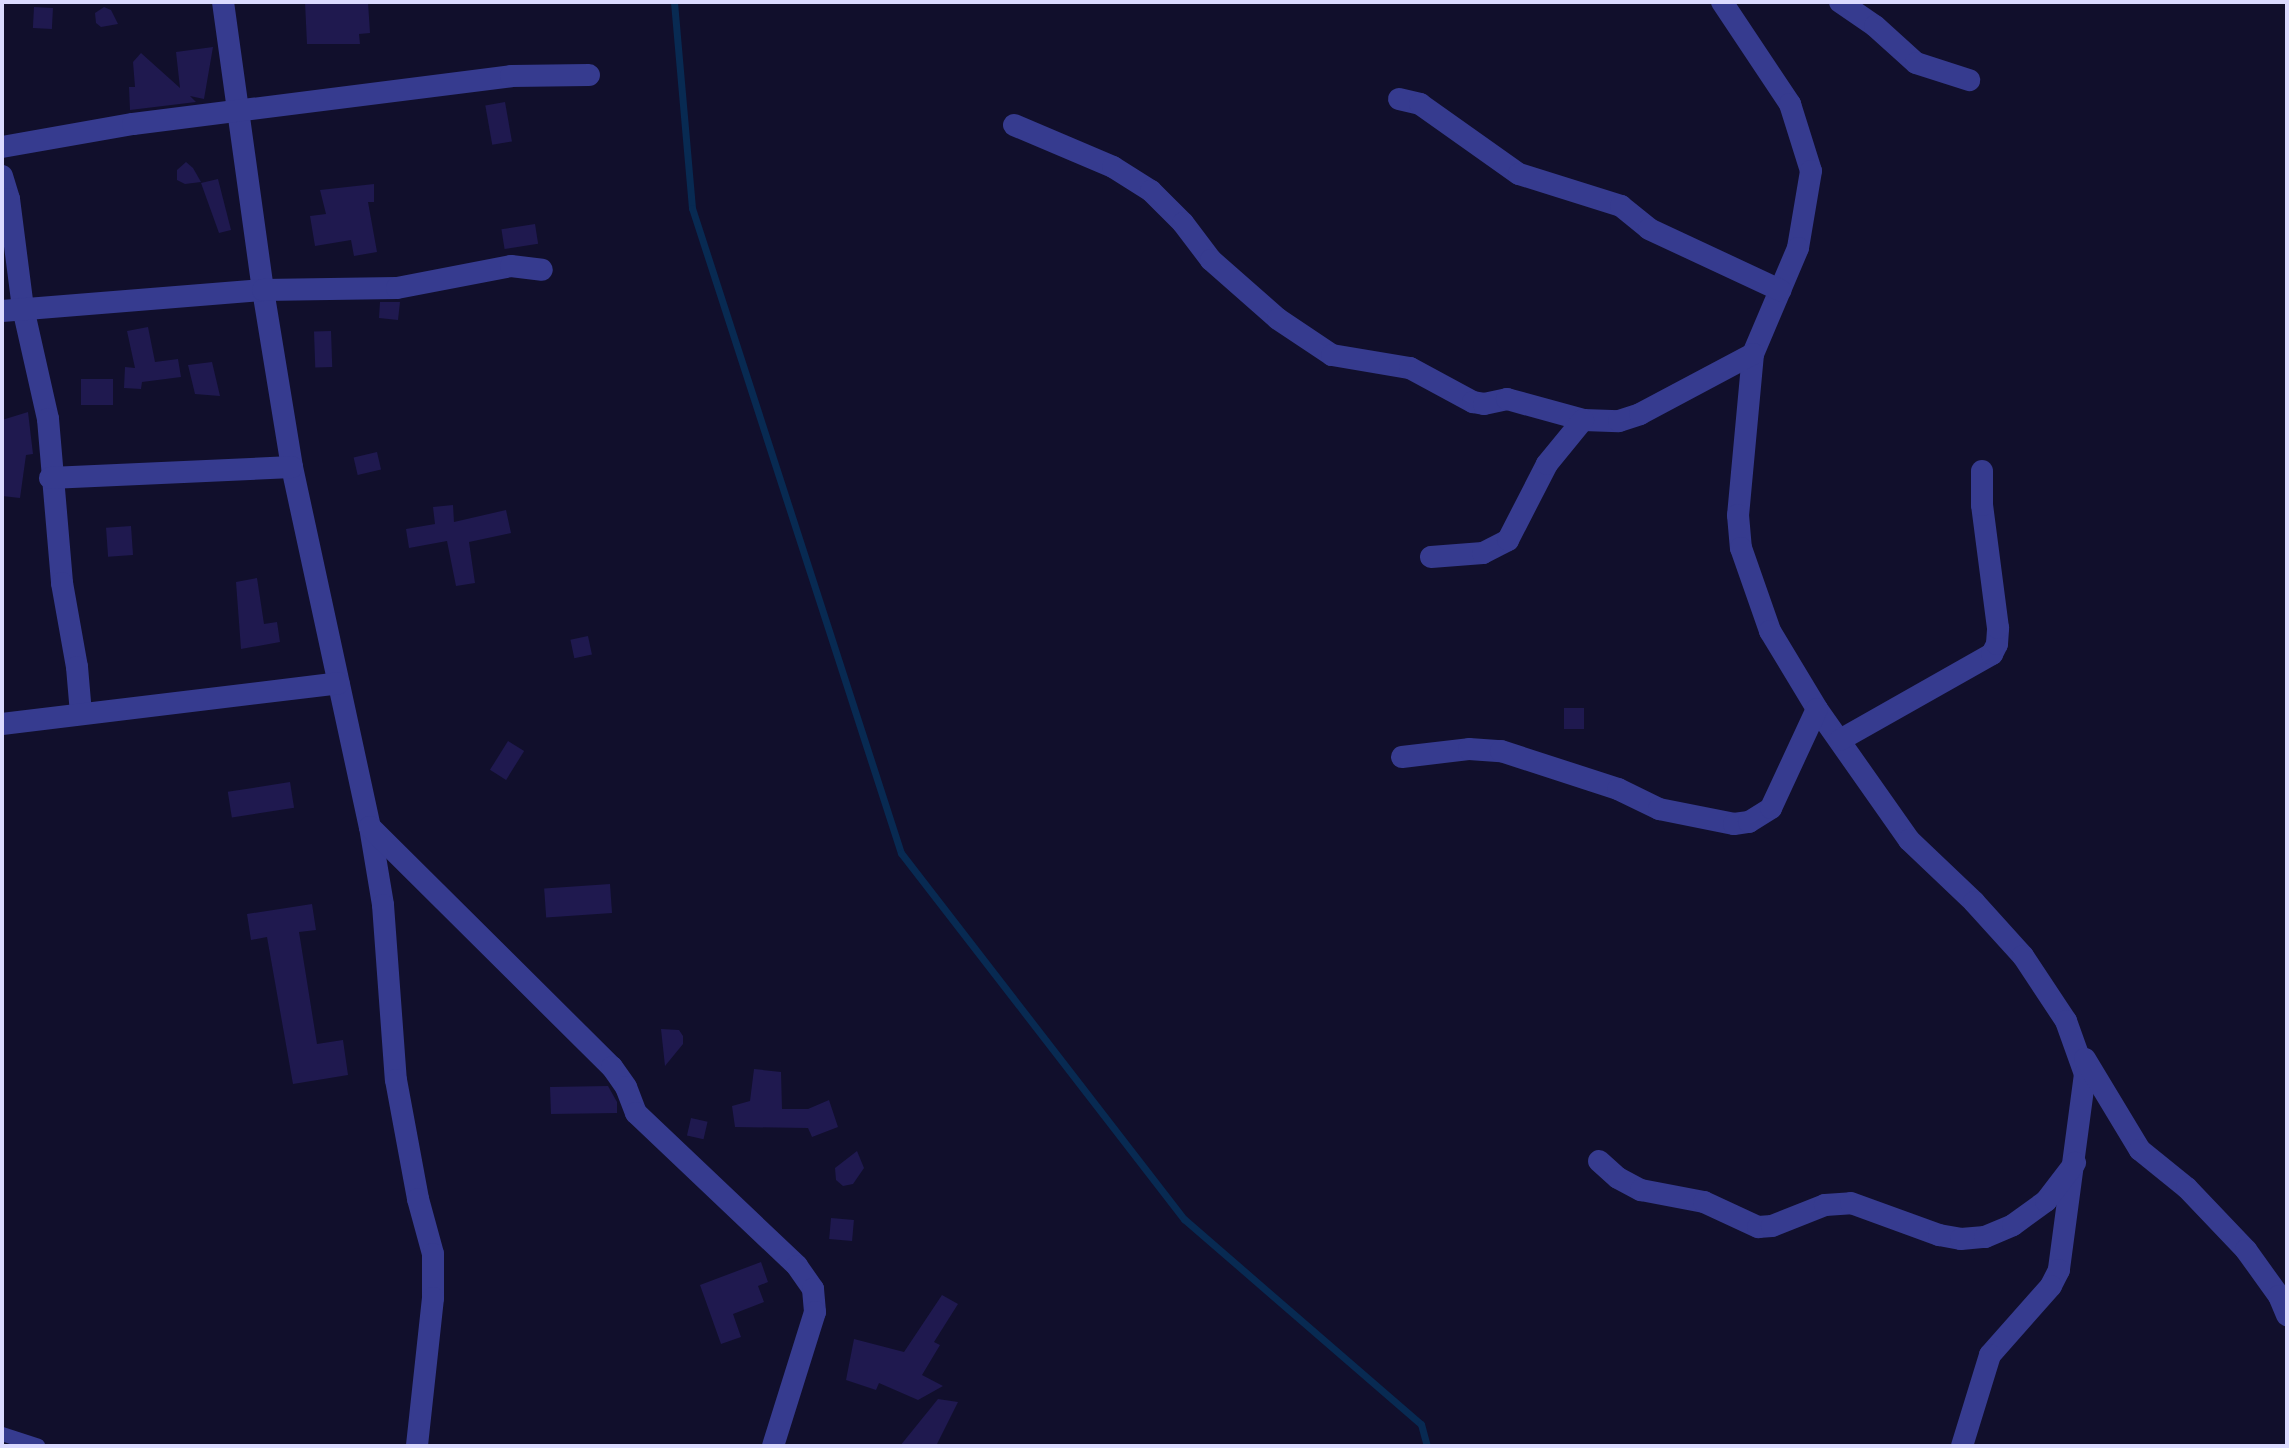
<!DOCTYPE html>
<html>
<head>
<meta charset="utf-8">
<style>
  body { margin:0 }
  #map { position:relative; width:2289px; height:1448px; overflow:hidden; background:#110f2c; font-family:"IBM Plex Sans",sans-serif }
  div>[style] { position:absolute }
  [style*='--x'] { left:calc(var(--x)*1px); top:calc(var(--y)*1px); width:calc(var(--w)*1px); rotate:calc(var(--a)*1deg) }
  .stream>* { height:7px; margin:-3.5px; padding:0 3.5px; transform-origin:3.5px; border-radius:3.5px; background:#082a52 }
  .building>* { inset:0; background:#1f194f; transform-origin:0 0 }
  .service>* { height:14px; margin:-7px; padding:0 7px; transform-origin:7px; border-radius:7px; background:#363b8f }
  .minor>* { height:22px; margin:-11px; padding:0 11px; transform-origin:11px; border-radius:11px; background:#363b8f }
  span { translate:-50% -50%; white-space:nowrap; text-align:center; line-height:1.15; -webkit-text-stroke:8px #110f2c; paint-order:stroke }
  .frame { position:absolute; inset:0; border:4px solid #dbdaff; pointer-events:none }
</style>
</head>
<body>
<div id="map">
  <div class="stream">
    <i style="--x:674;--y:2;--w:207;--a:85"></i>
    <i style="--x:692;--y:208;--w:678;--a:72.05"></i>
    <i style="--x:901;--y:853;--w:463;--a:52.3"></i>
    <i style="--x:1184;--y:1219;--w:313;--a:40.9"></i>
    <i style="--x:1421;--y:1424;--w:23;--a:75"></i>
  </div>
  <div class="building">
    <i style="clip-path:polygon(305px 2px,368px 2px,370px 33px,359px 34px,360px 44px,307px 44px)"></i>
    <i style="left:34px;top:7px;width:19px;height:21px;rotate:3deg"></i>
    <i style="clip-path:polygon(104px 7px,111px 10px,118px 24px,101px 27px,96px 23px,95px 13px)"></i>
    <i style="clip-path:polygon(213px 47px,204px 99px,190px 96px,196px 102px,130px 110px,129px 87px,135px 87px,133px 62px,141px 53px,180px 88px,176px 52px)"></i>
    <i style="left:505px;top:102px;width:40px;height:20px;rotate:80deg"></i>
    <i style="clip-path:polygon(186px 162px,193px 168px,201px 182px,185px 184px,177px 180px,177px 170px)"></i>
    <i style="clip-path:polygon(218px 179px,231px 230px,219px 233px,201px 183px)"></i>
    <i style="clip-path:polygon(374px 184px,374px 202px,368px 202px,377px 252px,354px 256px,351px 240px,315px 246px,310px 216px,326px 214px,320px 190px)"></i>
    <i style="left:535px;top:224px;width:20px;height:34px;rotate:81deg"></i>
    <i style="clip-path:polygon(380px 302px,400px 302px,398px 320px,379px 318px)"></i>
    <i style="clip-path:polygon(148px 327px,155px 362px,178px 359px,181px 377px,142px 382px,141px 389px,124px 388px,125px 367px,135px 368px,127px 331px)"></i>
    <i style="left:331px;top:331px;width:36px;height:17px;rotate:88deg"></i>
    <i style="clip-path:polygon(212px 362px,220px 396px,195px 394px,188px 365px)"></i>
    <i style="left:81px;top:379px;width:32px;height:26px"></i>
    <i style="clip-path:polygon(28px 412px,33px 454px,26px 455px,20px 498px,2px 496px,2px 420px)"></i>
    <i style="left:377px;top:452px;width:18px;height:24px;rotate:77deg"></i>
    <i style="clip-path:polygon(453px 505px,454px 522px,506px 510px,511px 533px,469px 542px,475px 583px,456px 586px,447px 541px,409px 548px,406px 529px,435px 524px,433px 507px)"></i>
    <i style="left:131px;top:526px;width:29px;height:25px;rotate:86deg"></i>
    <i style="clip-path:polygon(257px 578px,264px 624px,277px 622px,280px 642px,241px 649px,236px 582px)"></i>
    <i style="left:588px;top:636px;width:19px;height:18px;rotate:78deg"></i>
    <i style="left:1584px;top:708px;width:21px;height:20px;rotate:90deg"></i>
    <i style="left:508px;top:741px;width:19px;height:34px;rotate:32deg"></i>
    <i style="left:290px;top:782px;width:26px;height:63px;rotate:81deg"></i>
    <i style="left:610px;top:884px;width:29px;height:66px;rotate:86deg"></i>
    <i style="clip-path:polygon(312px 904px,316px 930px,299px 932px,317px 1044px,343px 1040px,348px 1075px,293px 1084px,267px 937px,251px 940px,247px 914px)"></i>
    <i style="clip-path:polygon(661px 1029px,679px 1030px,683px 1036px,683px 1044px,665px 1066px)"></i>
    <i style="clip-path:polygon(754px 1069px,781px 1072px,782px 1109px,808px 1109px,829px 1100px,838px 1127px,812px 1137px,808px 1128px,735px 1127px,732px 1106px,750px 1101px)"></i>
    <i style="clip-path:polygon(608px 1086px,617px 1102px,617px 1113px,551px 1114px,550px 1087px)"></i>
    <i style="left:691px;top:1118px;width:17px;height:18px;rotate:13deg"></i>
    <i style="clip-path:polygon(857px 1151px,864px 1168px,853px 1184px,843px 1186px,836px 1180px,835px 1168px)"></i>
    <i style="left:831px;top:1218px;width:23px;height:21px;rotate:5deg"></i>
    <i style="clip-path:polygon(761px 1262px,768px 1282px,758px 1286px,764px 1302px,733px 1314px,741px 1337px,721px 1344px,700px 1285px)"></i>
    <i style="clip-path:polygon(942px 1295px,958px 1304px,934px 1342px,940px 1345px,922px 1375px,943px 1386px,918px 1400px,879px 1383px,876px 1390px,846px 1380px,854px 1339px,904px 1352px)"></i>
    <i style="clip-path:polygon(938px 1399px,958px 1402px,936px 1446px,900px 1446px)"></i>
  </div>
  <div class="service">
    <i style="--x:2;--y:1434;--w:38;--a:18"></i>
  </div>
  <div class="minor">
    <i style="--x:223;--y:2;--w:291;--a:82.1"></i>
    <i style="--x:263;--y:290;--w:179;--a:80.7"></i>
    <i style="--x:292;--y:467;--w:368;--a:77.8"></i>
    <i style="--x:370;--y:827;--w:79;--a:80.5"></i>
    <i style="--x:383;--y:905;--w:175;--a:85.8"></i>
    <i style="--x:396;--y:1080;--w:121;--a:79.5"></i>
    <i style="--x:418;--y:1199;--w:57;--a:74.7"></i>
    <i style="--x:433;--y:1254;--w:44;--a:90"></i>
    <i style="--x:433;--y:1298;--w:149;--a:96.2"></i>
    <i style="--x:1722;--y:2;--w:123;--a:56.3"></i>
    <i style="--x:1790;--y:104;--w:70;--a:72.6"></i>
    <i style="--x:1811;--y:171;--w:78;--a:99.6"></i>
    <i style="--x:1798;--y:248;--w:115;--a:113"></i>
    <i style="--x:1753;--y:354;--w:162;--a:95.3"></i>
    <i style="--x:1738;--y:515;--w:33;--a:85"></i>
    <i style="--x:1741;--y:548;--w:88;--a:70.7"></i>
    <i style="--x:1770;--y:631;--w:91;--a:58.9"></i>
    <i style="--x:1817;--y:709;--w:160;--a:54.9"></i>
    <i style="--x:1909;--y:840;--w:90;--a:43.6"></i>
    <i style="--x:1974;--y:902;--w:73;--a:47.8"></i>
    <i style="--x:2023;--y:956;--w:78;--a:56.5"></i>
    <i style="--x:2066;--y:1021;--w:56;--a:70.3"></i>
    <i style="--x:2085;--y:1074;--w:198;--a:97.6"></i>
    <i style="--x:2059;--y:1270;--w:18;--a:117"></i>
    <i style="--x:2051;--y:1286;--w:92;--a:131.5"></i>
    <i style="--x:1990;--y:1355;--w:95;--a:107.1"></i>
    <i style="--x:1840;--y:2;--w:42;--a:34.4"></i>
    <i style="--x:1875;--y:26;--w:55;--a:42.1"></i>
    <i style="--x:1916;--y:63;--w:56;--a:17.8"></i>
    <i style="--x:1399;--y:99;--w:22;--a:13"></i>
    <i style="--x:1420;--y:104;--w:121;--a:35.3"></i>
    <i style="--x:1519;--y:174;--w:107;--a:17.4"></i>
    <i style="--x:1621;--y:206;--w:36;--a:39"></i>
    <i style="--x:1649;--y:229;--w:145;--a:25"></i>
    <i style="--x:1014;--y:125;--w:108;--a:23"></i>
    <i style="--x:1113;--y:167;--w:45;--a:32.3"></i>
    <i style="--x:1151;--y:191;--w:45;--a:45"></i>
    <i style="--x:1183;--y:223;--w:46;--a:52.9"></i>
    <i style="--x:1211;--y:260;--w:89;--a:41.4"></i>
    <i style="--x:1278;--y:319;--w:65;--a:33.7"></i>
    <i style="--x:1332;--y:355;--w:79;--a:9.5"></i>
    <i style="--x:1410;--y:368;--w:72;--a:28.4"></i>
    <i style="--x:1473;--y:402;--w:11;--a:10"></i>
    <i style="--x:1484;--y:404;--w:24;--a:-12"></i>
    <i style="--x:1507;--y:399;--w:79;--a:15.4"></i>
    <i style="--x:1583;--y:420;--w:36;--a:2"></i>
    <i style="--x:1619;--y:421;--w:22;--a:-18"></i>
    <i style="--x:1640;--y:414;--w:128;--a:-28"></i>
    <i style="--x:2;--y:147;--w:133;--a:-10"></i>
    <i style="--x:133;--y:124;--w:381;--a:-7.2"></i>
    <i style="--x:511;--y:76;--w:78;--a:-0.7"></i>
    <i style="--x:2;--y:176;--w:24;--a:73"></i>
    <i style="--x:9;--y:199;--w:110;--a:82.7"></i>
    <i style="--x:23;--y:308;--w:114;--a:77.3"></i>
    <i style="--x:48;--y:419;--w:165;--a:85.1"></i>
    <i style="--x:62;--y:583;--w:85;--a:79.9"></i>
    <i style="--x:77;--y:667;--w:47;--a:85.1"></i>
    <i style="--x:2;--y:311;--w:262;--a:-4.6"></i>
    <i style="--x:263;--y:290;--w:134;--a:-0.9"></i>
    <i style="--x:397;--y:288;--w:116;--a:-10.9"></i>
    <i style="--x:511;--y:266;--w:31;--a:7"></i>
    <i style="--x:50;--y:478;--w:242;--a:-2.6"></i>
    <i style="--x:1431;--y:557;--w:52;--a:-4.4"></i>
    <i style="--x:1483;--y:553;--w:28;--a:-27"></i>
    <i style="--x:1508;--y:540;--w:85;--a:-62.8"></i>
    <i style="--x:1547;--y:464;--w:57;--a:-50.7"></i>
    <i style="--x:2;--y:724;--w:339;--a:-6.9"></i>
    <i style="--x:1840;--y:740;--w:175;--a:-29.5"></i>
    <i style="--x:1992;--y:654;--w:11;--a:-63"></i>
    <i style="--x:1997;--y:644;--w:16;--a:-86"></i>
    <i style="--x:1998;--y:628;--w:124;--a:-97.4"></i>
    <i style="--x:1982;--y:505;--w:34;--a:-90"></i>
    <i style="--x:1402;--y:757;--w:67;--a:-6.8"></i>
    <i style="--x:1469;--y:749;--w:32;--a:4"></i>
    <i style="--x:1501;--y:751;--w:123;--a:18"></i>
    <i style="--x:1618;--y:789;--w:46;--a:26"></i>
    <i style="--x:1659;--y:809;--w:76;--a:11.3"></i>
    <i style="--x:1734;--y:824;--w:15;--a:-8"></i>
    <i style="--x:1749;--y:822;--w:26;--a:-32"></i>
    <i style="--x:1771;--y:808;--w:109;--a:-65.1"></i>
    <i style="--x:370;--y:827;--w:341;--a:44.8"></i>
    <i style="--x:612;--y:1067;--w:24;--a:55"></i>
    <i style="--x:626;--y:1087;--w:28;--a:69"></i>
    <i style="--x:636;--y:1113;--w:222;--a:43.5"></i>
    <i style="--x:797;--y:1266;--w:28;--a:55"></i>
    <i style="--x:813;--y:1289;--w:23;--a:85"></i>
    <i style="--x:815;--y:1312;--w:140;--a:107.4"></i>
    <i style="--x:2085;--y:1059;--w:106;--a:58.9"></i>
    <i style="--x:2140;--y:1150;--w:60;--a:39"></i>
    <i style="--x:2187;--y:1188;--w:86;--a:46.4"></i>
    <i style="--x:2246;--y:1250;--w:57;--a:54.3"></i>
    <i style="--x:2279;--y:1296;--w:21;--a:67"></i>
    <i style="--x:1599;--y:1161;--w:25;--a:42"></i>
    <i style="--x:1618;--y:1178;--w:26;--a:28"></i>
    <i style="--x:1641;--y:1190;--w:64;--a:10.8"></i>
    <i style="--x:1704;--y:1202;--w:60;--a:24.8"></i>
    <i style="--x:1758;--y:1227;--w:14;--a:-4"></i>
    <i style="--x:1772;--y:1226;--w:57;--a:-21.6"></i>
    <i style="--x:1825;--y:1205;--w:26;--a:-4"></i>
    <i style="--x:1851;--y:1203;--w:94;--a:20"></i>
    <i style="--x:1939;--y:1235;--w:22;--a:10"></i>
    <i style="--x:1961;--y:1239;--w:24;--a:-5"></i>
    <i style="--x:1985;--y:1237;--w:30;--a:-23"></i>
    <i style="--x:2013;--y:1225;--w:41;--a:-36"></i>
    <i style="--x:2046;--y:1201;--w:48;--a:-52.7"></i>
  </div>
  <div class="frame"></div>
</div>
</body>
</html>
